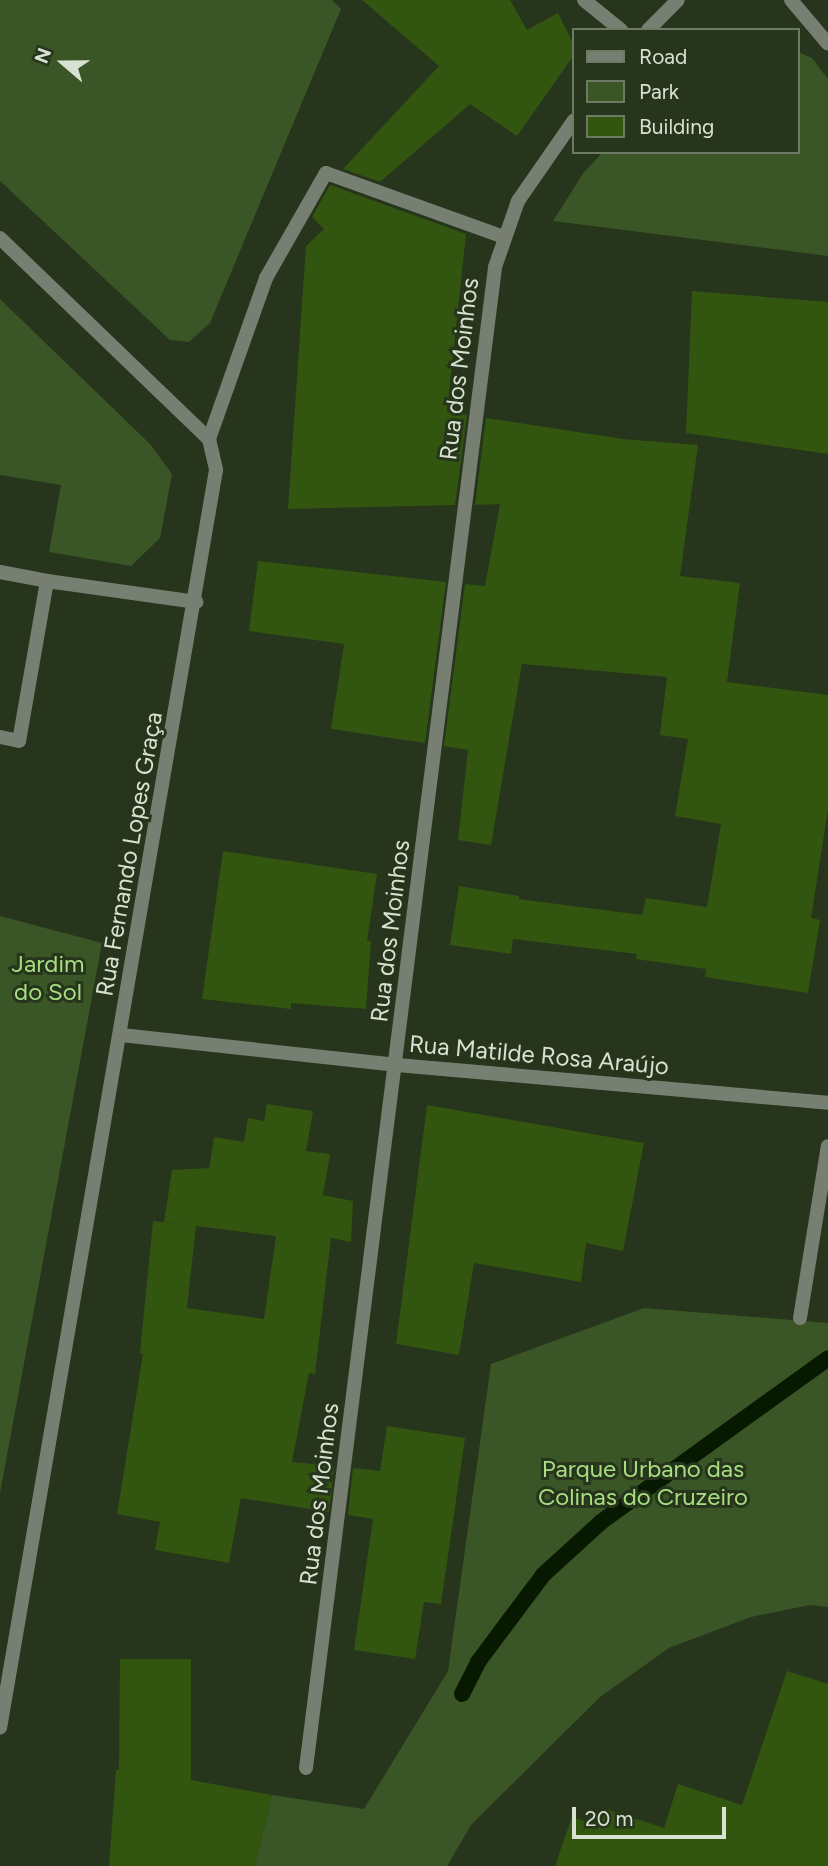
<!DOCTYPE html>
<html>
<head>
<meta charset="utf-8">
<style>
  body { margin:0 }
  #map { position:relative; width:828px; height:1866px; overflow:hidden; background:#26351b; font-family:Figtree,sans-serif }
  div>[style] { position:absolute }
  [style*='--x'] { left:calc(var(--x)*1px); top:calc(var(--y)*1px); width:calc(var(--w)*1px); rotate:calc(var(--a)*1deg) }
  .green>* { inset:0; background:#3a5526 }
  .stream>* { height:16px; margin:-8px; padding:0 8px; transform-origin:8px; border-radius:8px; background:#071900 }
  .building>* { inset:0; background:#325610 }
  .service>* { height:14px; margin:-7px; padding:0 7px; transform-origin:7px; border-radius:7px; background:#777f72 }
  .minor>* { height:14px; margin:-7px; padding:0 7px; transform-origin:7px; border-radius:7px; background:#777f72 }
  span { translate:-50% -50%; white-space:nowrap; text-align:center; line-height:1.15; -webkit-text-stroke:6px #26351b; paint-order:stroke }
  .street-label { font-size:24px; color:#d8e2d2 }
  .park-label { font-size:24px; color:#a8de81 }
  .legend { position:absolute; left:572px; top:28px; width:228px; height:126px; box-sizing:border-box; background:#26351b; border:2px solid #6d7a64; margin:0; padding:9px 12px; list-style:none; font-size:21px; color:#d8e2d2 }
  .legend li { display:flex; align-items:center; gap:14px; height:35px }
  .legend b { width:35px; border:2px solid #6d7a64 }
  .north { position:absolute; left:28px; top:28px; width:70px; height:70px; -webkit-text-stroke:5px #26351b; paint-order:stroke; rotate:290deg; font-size:19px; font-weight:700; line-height:28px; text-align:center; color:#d8e2d2 }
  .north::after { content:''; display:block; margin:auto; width:24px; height:32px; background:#d8e2d2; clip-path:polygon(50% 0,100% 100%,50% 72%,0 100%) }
  .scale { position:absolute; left:572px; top:1807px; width:154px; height:32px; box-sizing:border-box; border:4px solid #d8e2d2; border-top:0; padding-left:9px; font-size:21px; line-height:24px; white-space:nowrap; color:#d8e2d2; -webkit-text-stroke:5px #26351b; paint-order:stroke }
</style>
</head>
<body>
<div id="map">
  <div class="green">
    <i style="clip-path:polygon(0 0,332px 0,341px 9px,210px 323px,189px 342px,170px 340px,0 181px)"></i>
    <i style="clip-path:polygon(798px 52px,812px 58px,828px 79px,828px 256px,553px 221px,584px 172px,603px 152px,798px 152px)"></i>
    <i style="clip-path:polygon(0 299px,150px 444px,172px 474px,160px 538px,131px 566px,49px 552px,61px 485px,0 475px)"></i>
    <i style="clip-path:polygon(0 916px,102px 943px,0 1493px)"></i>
    <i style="clip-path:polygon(644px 1308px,828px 1323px,828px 1607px,810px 1605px,751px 1617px,669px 1648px,600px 1697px,471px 1825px,447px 1866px,255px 1866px,272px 1795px,364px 1809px,448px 1671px,491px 1364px)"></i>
  </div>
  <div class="stream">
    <i style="--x:462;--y:1694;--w:36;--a:-63"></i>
    <i style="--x:478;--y:1662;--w:109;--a:-53.2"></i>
    <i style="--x:543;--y:1575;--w:79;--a:-42.4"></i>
    <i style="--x:601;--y:1522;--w:280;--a:-35.8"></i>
  </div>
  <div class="building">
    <i style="clip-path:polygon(362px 0,510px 0,527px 30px,558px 13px,574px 45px,574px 55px,517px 136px,470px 104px,380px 182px,343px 169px,439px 66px)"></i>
    <i style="clip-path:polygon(330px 185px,466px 234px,447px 412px,467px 415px,455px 505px,288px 509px,306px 246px,324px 229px,312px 217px)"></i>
    <i style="clip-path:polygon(692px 291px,828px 302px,828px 454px,686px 433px)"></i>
    <i style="clip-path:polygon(486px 418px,623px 439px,698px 445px,680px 576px,740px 583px,727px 682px,828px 695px,828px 810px,811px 918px,820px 920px,808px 993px,705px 977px,706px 969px,636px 959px,637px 954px,513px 939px,511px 954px,450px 945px,459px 886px,519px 896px,519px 899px,642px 915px,646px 898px,707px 907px,721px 824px,675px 816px,688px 739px,660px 735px,667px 677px,522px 664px,491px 845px,458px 840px,468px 750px,444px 746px,465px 584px,485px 586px,500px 504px,475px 505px)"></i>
    <i style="clip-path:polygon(258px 561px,446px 582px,425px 743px,331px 729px,344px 644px,249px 631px)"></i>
    <i style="clip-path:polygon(223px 851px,377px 874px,367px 941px,371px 941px,366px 1009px,291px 1003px,291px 1009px,202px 999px)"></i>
    <i style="clip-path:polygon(evenodd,267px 1104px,313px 1111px,306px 1151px,330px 1154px,323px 1195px,353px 1201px,351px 1242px,331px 1238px,315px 1374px,309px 1373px,292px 1462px,334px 1466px,329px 1512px,241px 1498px,229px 1563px,155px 1550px,160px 1522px,117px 1514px,143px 1354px,140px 1353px,153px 1221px,196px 1226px,164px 1222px,172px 1170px,209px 1168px,214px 1137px,244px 1142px,248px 1118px,264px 1121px,267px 1104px,196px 1226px,276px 1236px,264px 1319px,187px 1308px,196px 1226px)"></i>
    <i style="clip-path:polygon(427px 1105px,644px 1143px,623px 1251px,586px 1243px,581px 1282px,474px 1263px,459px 1355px,396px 1344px)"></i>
    <i style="clip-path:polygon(387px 1426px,465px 1438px,441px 1604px,424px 1602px,415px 1659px,354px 1650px,373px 1519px,348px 1515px,353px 1468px,380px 1471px)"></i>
    <i style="clip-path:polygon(120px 1659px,191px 1659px,191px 1780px,272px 1795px,255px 1866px,109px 1866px,116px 1770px,119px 1770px)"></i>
    <i style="clip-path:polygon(787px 1671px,828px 1684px,828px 1866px,555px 1866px,572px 1817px,600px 1826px,606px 1809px,664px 1828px,678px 1784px,742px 1805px)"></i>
  </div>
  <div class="service">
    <i style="--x:326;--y:173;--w:189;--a:19.8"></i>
    <i style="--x:0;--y:572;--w:48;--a:10.8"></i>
    <i style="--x:47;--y:581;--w:162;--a:99.9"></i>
    <i style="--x:19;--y:741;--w:19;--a:-168"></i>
    <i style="--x:47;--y:581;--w:151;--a:8"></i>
  </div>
  <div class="minor">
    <i style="--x:584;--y:0;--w:48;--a:39"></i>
    <i style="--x:791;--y:0;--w:57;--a:49.9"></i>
    <i style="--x:648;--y:30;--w:42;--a:-45"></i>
    <i style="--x:0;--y:238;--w:290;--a:43.9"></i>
    <i style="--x:209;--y:439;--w:32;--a:77"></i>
    <i style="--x:216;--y:470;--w:1276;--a:99.74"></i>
    <i style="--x:209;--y:439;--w:171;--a:-70.5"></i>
    <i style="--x:266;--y:278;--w:121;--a:-60.3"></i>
    <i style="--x:121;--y:1035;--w:278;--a:6.2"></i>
    <i style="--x:397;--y:1065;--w:433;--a:5"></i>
    <i style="--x:800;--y:1318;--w:174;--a:-80.8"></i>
    <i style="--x:306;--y:1768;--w:1513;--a:-82.82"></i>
    <i style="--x:495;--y:267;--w:70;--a:-70.8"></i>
    <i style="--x:518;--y:201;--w:98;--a:-55.3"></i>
  </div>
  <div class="street-label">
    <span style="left:459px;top:369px;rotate:-83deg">Rua dos Moinhos</span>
    <span style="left:129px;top:854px;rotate:-80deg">Rua Fernando Lopes Graça</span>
    <span style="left:390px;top:931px;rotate:-83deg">Rua dos Moinhos</span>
    <span style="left:539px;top:1055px;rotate:5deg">Rua Matilde Rosa Araújo</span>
    <span style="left:319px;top:1494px;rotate:-83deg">Rua dos Moinhos</span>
  </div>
  <div class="park-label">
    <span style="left:48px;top:978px">Jardim<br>do Sol</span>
    <span style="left:643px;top:1483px">Parque Urbano das<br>Colinas do Cruzeiro</span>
  </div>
  <ul class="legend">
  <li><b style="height:9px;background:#777f72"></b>Road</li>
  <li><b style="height:19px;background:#3a5526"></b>Park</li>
  <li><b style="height:19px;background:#325610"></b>Building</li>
  </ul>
  <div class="north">N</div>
  <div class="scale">20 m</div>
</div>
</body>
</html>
